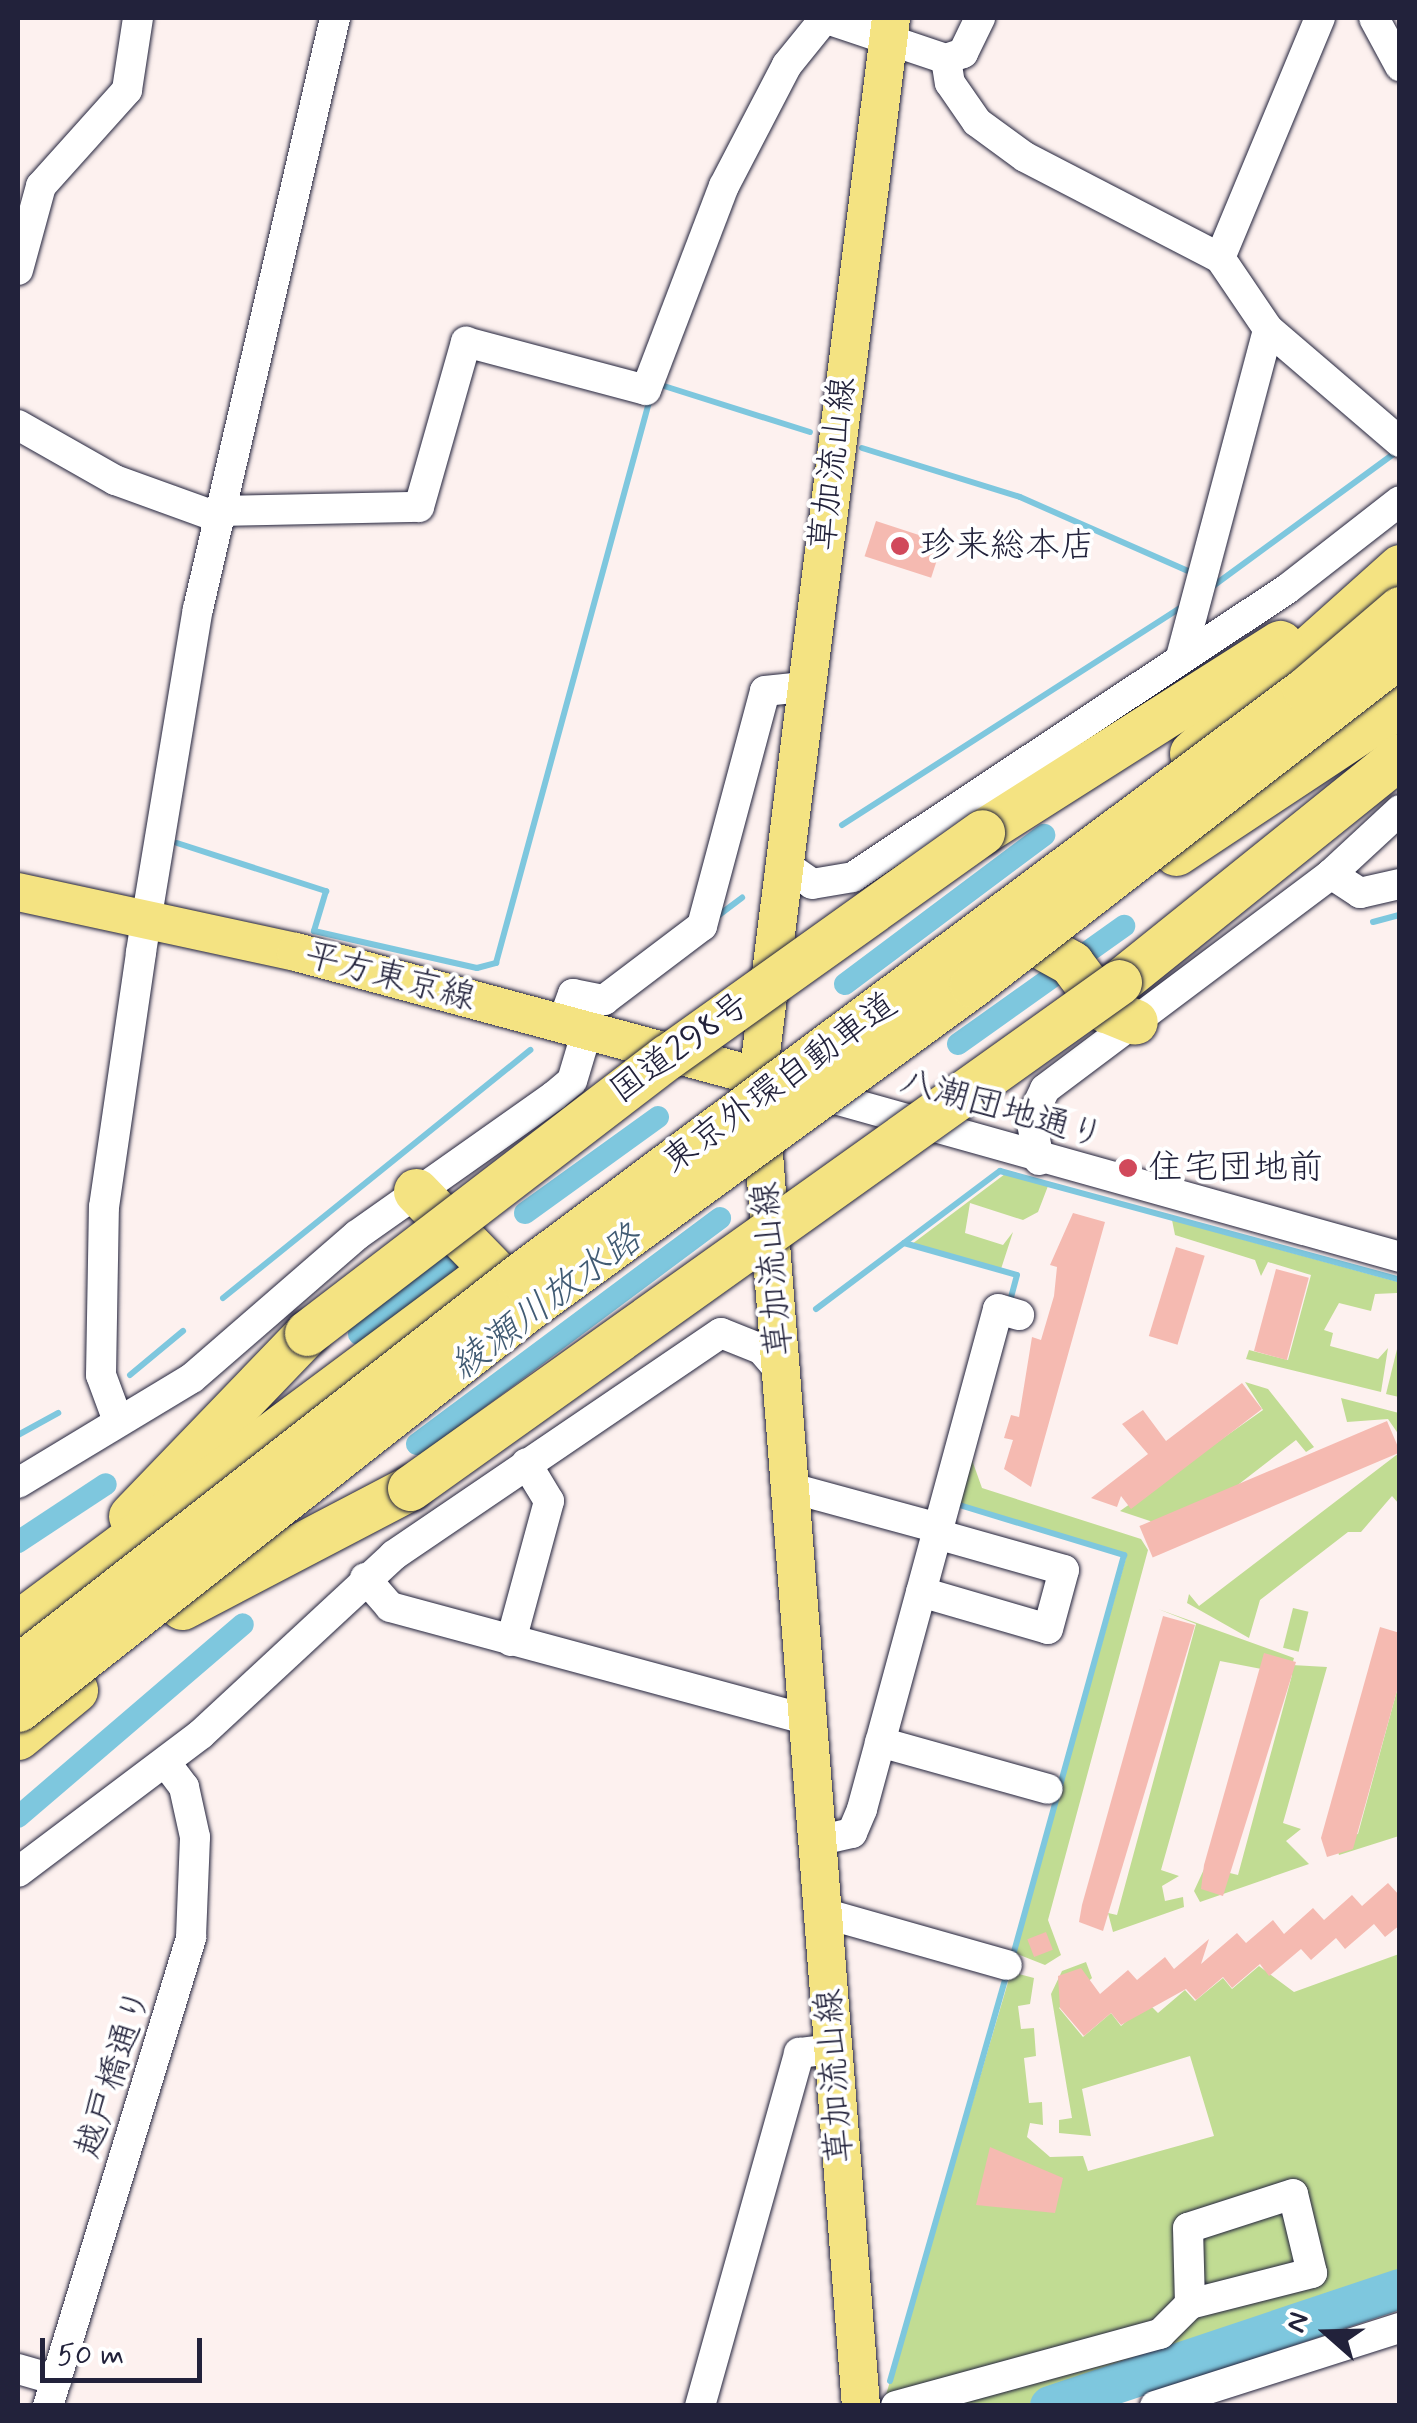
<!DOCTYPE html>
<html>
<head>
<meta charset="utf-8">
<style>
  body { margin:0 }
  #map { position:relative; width:1417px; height:2423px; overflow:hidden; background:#fdf1ef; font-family:Mynerve,"Klee One",sans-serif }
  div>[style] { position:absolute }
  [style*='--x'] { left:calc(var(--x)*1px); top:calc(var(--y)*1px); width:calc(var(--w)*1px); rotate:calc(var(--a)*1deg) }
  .green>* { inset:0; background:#c1dc93; transform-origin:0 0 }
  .stream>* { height:6px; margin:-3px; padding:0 3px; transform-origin:3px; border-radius:3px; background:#7ec7de }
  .canal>* { height:22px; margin:-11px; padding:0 11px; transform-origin:11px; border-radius:11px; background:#7ec7de }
  .river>* { height:40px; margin:-20px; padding:0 20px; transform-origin:20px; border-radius:20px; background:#7ec7de }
  .building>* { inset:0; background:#f5bab1; transform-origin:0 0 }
  .roads { filter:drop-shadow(0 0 2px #22223b) drop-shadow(0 0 2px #22223b) }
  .minor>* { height:30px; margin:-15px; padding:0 15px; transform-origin:15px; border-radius:15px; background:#fff }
  .major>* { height:38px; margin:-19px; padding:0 19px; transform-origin:19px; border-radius:19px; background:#f4e382 }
  .highway>* { height:45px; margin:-22.5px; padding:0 22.5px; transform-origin:22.5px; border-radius:22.5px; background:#f4e382 }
  .bridges { filter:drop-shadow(0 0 2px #22223b) drop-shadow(0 0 2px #22223b) }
  .highway-bridge>* { height:45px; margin:-22.5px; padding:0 22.5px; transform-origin:22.5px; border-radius:22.5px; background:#f4e382 }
  .dots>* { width:28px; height:28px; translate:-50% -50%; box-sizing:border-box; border:5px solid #fff; border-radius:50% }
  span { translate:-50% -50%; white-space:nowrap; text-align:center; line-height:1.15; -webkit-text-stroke:8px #fff; paint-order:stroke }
  .street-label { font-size:35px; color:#22223b }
  .poi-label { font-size:35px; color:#22223b }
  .left { translate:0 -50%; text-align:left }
  .water-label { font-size:38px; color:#425c74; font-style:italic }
  .frame { position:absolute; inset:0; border:20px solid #22223b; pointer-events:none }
  .north { position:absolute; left:1277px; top:2283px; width:100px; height:100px; -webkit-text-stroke:8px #fff; paint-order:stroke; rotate:290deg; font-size:28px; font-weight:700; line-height:40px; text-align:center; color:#22223b }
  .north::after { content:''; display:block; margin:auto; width:35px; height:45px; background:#22223b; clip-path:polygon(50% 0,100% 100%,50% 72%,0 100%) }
  .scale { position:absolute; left:40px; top:2338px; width:162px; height:45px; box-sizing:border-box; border:5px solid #22223b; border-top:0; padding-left:12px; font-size:30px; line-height:35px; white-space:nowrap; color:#22223b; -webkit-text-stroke:8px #fff; paint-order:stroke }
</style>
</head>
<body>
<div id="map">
  <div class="green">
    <i style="clip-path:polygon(1005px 1174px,1048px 1186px,1038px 1212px,1023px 1220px,970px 1203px,965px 1233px,1003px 1245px,1013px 1232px,1001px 1269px,912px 1244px)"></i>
    <i style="clip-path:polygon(1172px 1220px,1398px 1282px,1397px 1293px,1375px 1294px,1371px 1311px,1339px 1303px,1324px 1330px,1333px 1333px,1330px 1346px,1378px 1359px,1388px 1348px,1381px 1392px,1246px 1359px,1249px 1350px,1288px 1360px,1311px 1275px,1268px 1262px,1261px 1276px,1255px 1260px,1175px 1235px)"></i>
    <i style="clip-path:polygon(1399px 1341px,1399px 1397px,1386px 1394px)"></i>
    <i style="clip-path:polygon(1245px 1382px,1268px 1389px,1314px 1447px,1306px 1452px,1296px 1440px,1186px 1525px,1195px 1538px,1171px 1548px,1150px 1521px,1120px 1511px,1263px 1410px)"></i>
    <i style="clip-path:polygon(1341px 1398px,1399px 1413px,1399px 1435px,1388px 1419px,1347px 1422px)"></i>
    <i style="clip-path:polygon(1399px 1453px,1399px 1504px,1392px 1496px,1361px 1532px,1348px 1532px,1260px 1600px,1249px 1638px,1187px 1603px,1189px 1594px,1199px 1606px)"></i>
    <i style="clip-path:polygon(972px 1460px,982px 1488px,1141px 1539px,1148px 1550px,1048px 1920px,1061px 1955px,1045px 1965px,1015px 1953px,1127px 1554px,960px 1505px)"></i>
    <i style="left:1293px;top:1608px;width:16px;height:41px;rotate:14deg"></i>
    <i style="clip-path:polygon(1158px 1609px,1294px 1658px,1292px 1665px,1327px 1667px,1283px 1823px,1301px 1829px,1286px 1841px,1309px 1864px,1200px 1902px,1194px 1891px,1205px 1867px,1238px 1875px,1292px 1675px,1220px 1661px,1161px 1870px,1179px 1876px,1162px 1886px,1165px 1901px,1183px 1897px,1184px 1907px,1113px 1932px,1108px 1913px,1117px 1915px,1196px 1624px)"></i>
    <i style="clip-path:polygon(1399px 1683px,1399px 1836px,1339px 1855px,1334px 1838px,1358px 1834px)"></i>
    <i style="clip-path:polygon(1399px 1954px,1399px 2281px,1024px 2405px,883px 2405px,1011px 1972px,1034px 1978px,1030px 2004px,1018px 2006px,1021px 2029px,1034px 2028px,1036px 2056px,1024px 2058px,1029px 2103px,1042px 2102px,1043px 2125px,1030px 2123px,1027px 2137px,1050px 2157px,1083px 2156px,1088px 2171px,1214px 2136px,1190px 2056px,1082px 2089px,1091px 2136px,1059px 2133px,1059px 2120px,1072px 2118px,1051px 1994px,1062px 1971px,1086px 1962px,1092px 1978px,1059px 2008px,1083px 2037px,1111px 2013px,1121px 2026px,1148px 2003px,1158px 2013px,1185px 1990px,1195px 2001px,1223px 1978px,1232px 1989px,1259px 1966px,1294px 1992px)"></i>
  </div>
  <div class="stream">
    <i style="--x:664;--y:386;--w:153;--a:17.5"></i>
    <i style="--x:862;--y:448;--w:165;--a:17.2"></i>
    <i style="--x:1020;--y:497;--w:188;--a:23.8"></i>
    <i style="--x:1209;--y:589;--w:232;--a:-36.2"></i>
    <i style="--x:842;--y:825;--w:404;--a:-32.7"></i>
    <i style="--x:177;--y:843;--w:157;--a:17.9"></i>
    <i style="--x:326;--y:891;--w:42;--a:106.7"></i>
    <i style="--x:314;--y:931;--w:167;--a:12.8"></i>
    <i style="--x:477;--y:968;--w:20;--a:-15"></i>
    <i style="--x:496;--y:963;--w:581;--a:-74.74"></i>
    <i style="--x:715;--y:918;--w:34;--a:-37"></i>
    <i style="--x:1373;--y:922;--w:28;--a:-15"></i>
    <i style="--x:904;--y:1243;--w:117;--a:15.8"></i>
    <i style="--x:1017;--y:1275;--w:30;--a:105"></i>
    <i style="--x:223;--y:1298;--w:395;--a:-38.9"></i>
    <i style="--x:816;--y:1309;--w:230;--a:-36.9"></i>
    <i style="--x:1000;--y:1171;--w:415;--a:15.2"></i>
    <i style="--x:130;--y:1375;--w:69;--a:-39.7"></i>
    <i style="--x:18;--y:1435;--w:46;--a:-28.8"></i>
    <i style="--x:956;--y:1504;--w:176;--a:16.9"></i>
    <i style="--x:1124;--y:1555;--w:418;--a:105.5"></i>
    <i style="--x:890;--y:2381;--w:423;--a:-74"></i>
  </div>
  <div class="canal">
    <i style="--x:845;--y:984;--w:249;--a:-36.8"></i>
    <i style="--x:958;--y:1044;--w:204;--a:-35.4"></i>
    <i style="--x:525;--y:1213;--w:164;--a:-35.8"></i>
    <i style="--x:359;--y:1334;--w:116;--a:-37"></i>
    <i style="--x:417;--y:1444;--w:378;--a:-36.7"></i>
    <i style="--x:18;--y:1542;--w:105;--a:-33.4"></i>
    <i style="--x:18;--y:1817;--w:296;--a:-40.6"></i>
  </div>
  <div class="river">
    <i style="--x:1050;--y:2406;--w:369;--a:-18.5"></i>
  </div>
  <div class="building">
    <i style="left:876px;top:521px;width:70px;height:37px;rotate:18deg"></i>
    <i style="clip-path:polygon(1073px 1213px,1105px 1222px,1031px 1487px,1004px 1469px,1013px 1440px,1004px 1438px,1011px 1415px,1019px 1417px,1032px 1337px,1041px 1340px,1054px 1296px,1057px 1267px,1050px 1265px)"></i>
    <i style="left:1176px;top:1247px;width:30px;height:93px;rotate:17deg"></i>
    <i style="left:1276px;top:1269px;width:34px;height:85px;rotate:15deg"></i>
    <i style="clip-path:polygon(1242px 1383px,1262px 1409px,1131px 1509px,1121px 1496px,1117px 1507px,1091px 1498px,1148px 1454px,1122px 1424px,1143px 1410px,1166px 1441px)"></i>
    <i style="left:1387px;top:1421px;width:34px;height:269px;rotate:67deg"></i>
    <i style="clip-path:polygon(1163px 1616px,1195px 1625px,1103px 1931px,1079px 1922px,1082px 1905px)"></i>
    <i style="clip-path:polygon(1380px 1627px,1400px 1633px,1400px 1680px,1353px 1849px,1327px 1857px,1321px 1838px)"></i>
    <i style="clip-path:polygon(1264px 1653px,1296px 1662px,1223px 1896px,1201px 1889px,1204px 1865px)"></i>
    <i style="clip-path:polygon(1388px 1883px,1400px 1896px,1400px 1925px,1385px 1937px,1374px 1924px,1345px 1949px,1336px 1938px,1311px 1960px,1301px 1949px,1269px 1976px,1260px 1964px,1232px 1988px,1223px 1977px,1196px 2000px,1186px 1989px,1121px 2025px,1111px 2013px,1084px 2036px,1060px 2008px,1058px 1976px,1081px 1968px,1100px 1994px,1128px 1970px,1137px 1980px,1165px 1957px,1174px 1969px,1209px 1939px,1201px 1964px,1237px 1933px,1246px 1943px,1273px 1920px,1284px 1934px,1313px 1908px,1324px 1920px,1352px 1895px,1362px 1906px)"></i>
    <i style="left:1046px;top:1932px;width:19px;height:20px;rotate:69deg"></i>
    <i style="clip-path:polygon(990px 2147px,1063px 2178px,1055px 2213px,976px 2205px)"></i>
  </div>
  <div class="roads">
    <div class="minor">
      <i style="--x:824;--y:18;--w:129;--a:18.6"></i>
      <i style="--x:946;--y:59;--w:18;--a:-19"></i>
      <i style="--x:963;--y:53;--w:39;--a:-64"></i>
      <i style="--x:1374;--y:18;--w:55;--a:61.6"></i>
      <i style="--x:946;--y:59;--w:24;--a:81"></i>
      <i style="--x:950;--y:83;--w:47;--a:55.3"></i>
      <i style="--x:977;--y:122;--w:59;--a:36.1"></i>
      <i style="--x:1025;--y:157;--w:220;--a:27.4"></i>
      <i style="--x:1220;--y:258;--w:86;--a:55.9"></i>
      <i style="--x:1268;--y:329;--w:174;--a:40.6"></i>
      <i style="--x:1220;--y:258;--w:260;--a:-67.4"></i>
      <i style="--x:18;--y:270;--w:87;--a:-74.7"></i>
      <i style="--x:41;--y:186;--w:129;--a:-48.1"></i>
      <i style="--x:127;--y:90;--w:73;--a:-81.3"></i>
      <i style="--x:18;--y:425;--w:112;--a:29.6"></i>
      <i style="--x:115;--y:480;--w:112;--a:19.9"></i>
      <i style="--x:222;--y:511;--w:197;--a:-1.2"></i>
      <i style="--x:419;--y:507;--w:172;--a:-74.1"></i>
      <i style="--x:466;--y:342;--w:186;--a:14.9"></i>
      <i style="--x:646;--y:390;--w:218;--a:-69.1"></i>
      <i style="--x:724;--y:186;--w:136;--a:-62.5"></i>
      <i style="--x:787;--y:65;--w:60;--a:-51"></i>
      <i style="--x:1181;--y:657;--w:339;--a:-75.1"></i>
      <i style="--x:781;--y:862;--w:38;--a:35"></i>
      <i style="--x:812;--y:884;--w:42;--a:-9.7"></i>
      <i style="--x:853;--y:877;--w:521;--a:-33.57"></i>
      <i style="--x:1287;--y:589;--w:143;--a:-37.9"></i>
      <i style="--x:1331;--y:874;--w:35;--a:33"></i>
      <i style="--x:1360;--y:893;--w:41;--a:-12.7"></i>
      <i style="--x:562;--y:1024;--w:32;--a:-70"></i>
      <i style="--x:573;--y:994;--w:32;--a:11"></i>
      <i style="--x:604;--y:1000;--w:123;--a:-37.1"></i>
      <i style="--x:702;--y:926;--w:243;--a:-75"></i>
      <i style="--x:765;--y:691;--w:39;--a:-6"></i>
      <i style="--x:810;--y:1092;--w:613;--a:15.62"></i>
      <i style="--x:1039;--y:1160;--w:43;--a:-100.8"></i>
      <i style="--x:1031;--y:1118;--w:32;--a:-64"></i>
      <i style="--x:1045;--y:1089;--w:358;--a:-36.9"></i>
      <i style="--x:1331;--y:874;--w:94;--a:-42.8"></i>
      <i style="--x:118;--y:1421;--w:49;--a:-110.3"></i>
      <i style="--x:101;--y:1375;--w:168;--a:-89"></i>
      <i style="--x:104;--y:1207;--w:258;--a:-81.7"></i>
      <i style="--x:141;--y:952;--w:348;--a:-80.6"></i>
      <i style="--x:198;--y:609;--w:607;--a:-76.95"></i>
      <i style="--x:18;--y:1483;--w:203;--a:-31.1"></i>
      <i style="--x:192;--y:1378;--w:218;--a:-40.9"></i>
      <i style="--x:357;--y:1235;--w:241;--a:-35.2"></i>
      <i style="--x:554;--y:1096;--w:23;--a:-40"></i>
      <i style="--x:572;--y:1081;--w:52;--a:-73.3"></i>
      <i style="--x:791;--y:1488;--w:152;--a:15.2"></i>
      <i style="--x:365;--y:1578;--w:38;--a:49"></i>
      <i style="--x:390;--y:1607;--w:434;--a:15.1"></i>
      <i style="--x:921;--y:1592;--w:132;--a:16.2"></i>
      <i style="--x:1048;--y:1629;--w:61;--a:-74.8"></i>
      <i style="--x:1064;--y:1570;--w:132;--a:-164.2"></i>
      <i style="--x:511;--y:1641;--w:145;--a:-74.8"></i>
      <i style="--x:549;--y:1501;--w:44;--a:-121.2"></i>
      <i style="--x:880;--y:1742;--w:174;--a:15.6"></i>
      <i style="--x:817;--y:1841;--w:36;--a:-13"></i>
      <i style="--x:852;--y:1833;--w:26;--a:-67"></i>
      <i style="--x:862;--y:1809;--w:518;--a:-74.78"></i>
      <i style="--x:998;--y:1309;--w:22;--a:16"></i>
      <i style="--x:18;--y:1872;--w:229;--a:-37"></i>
      <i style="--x:201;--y:1734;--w:263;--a:-42.8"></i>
      <i style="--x:394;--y:1555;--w:395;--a:-34.2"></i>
      <i style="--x:721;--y:1333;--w:43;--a:21.8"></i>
      <i style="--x:761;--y:1349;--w:33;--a:49"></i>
      <i style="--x:823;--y:1913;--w:191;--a:15.8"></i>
      <i style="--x:18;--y:2369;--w:40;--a:16"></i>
      <i style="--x:48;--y:2406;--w:490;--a:-73"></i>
      <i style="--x:191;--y:1937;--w:100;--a:-87.7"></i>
      <i style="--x:195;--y:1837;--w:51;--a:-102.4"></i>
      <i style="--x:184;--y:1787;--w:31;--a:-127"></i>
      <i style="--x:700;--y:2406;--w:367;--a:-74.3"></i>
      <i style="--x:799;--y:2053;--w:34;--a:-7"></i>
      <i style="--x:896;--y:2406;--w:274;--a:-15.3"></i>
      <i style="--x:1160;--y:2334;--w:42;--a:-45"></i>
      <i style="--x:1190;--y:2304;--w:126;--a:-14.3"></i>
      <i style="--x:1312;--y:2273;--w:81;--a:-103.5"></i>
      <i style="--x:1293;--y:2194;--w:110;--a:162.1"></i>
      <i style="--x:1188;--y:2228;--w:76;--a:88.5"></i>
      <i style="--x:1155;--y:2406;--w:257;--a:-17.7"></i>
    </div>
    <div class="major">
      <i style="--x:18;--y:892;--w:284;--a:12.2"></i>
      <i style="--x:296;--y:952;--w:479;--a:15.1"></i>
      <i style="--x:861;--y:2406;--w:1333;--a:-94.43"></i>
      <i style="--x:758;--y:1077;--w:1067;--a:-82.84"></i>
    </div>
    <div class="highway">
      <i style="--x:1192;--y:753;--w:279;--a:-41.8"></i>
      <i style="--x:982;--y:832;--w:353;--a:-32.4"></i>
      <i style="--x:1176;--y:853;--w:268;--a:-33.5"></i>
      <i style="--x:1046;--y:949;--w:29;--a:29"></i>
      <i style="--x:1071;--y:963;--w:59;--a:53.3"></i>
      <i style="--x:1106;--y:1010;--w:31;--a:22"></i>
      <i style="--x:1119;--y:982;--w:361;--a:-38.8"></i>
      <i style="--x:416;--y:1191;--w:110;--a:45.7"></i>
      <i style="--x:131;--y:1516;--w:254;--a:-46.1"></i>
      <i style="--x:182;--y:1607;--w:257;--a:-27.6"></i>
      <i style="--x:18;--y:1623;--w:582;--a:-36.69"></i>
      <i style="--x:18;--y:1737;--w:74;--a:-39.5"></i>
    </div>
  </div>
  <div class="bridges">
    <div class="highway-bridge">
      <i style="--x:307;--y:1333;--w:454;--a:-37.5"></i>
      <i style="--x:667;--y:1057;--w:387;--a:-35.5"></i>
      <i style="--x:410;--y:1488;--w:871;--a:-35.51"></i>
      <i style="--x:18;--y:1667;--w:636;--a:-37.97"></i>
      <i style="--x:519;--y:1276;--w:980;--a:-36.71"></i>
      <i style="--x:1305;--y:690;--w:125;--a:-40.5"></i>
      <i style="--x:18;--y:1709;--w:647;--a:-38.16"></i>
      <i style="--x:527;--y:1309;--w:550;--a:-36.06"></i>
      <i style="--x:972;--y:985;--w:541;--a:-37.72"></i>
    </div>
  </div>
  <div class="dots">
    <i style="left:900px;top:546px;background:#d1495b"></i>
    <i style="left:1128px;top:1168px;background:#d1495b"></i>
  </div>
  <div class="street-label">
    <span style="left:833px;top:464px;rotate:-83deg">草加流山線</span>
    <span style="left:390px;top:977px;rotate:15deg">平方東京線</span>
    <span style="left:680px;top:1048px;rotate:-36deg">国道298号</span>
    <span style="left:780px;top:1083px;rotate:-36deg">東京外環自動車道</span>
    <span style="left:1002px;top:1109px;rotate:16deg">八潮団地通り</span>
    <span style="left:773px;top:1269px;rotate:-95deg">草加流山線</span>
    <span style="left:114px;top:2073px;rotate:-72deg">越戸橋通り</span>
    <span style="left:835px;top:2076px;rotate:-94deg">草加流山線</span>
  </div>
  <div class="poi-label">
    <span class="left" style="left:920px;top:546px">珍来総本店</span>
    <span class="left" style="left:1148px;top:1168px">住宅団地前</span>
  </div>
  <div class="water-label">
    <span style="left:547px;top:1303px;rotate:-37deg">綾瀬川放水路</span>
  </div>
  <div class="frame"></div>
  <div class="north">N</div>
  <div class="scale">50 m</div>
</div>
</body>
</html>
